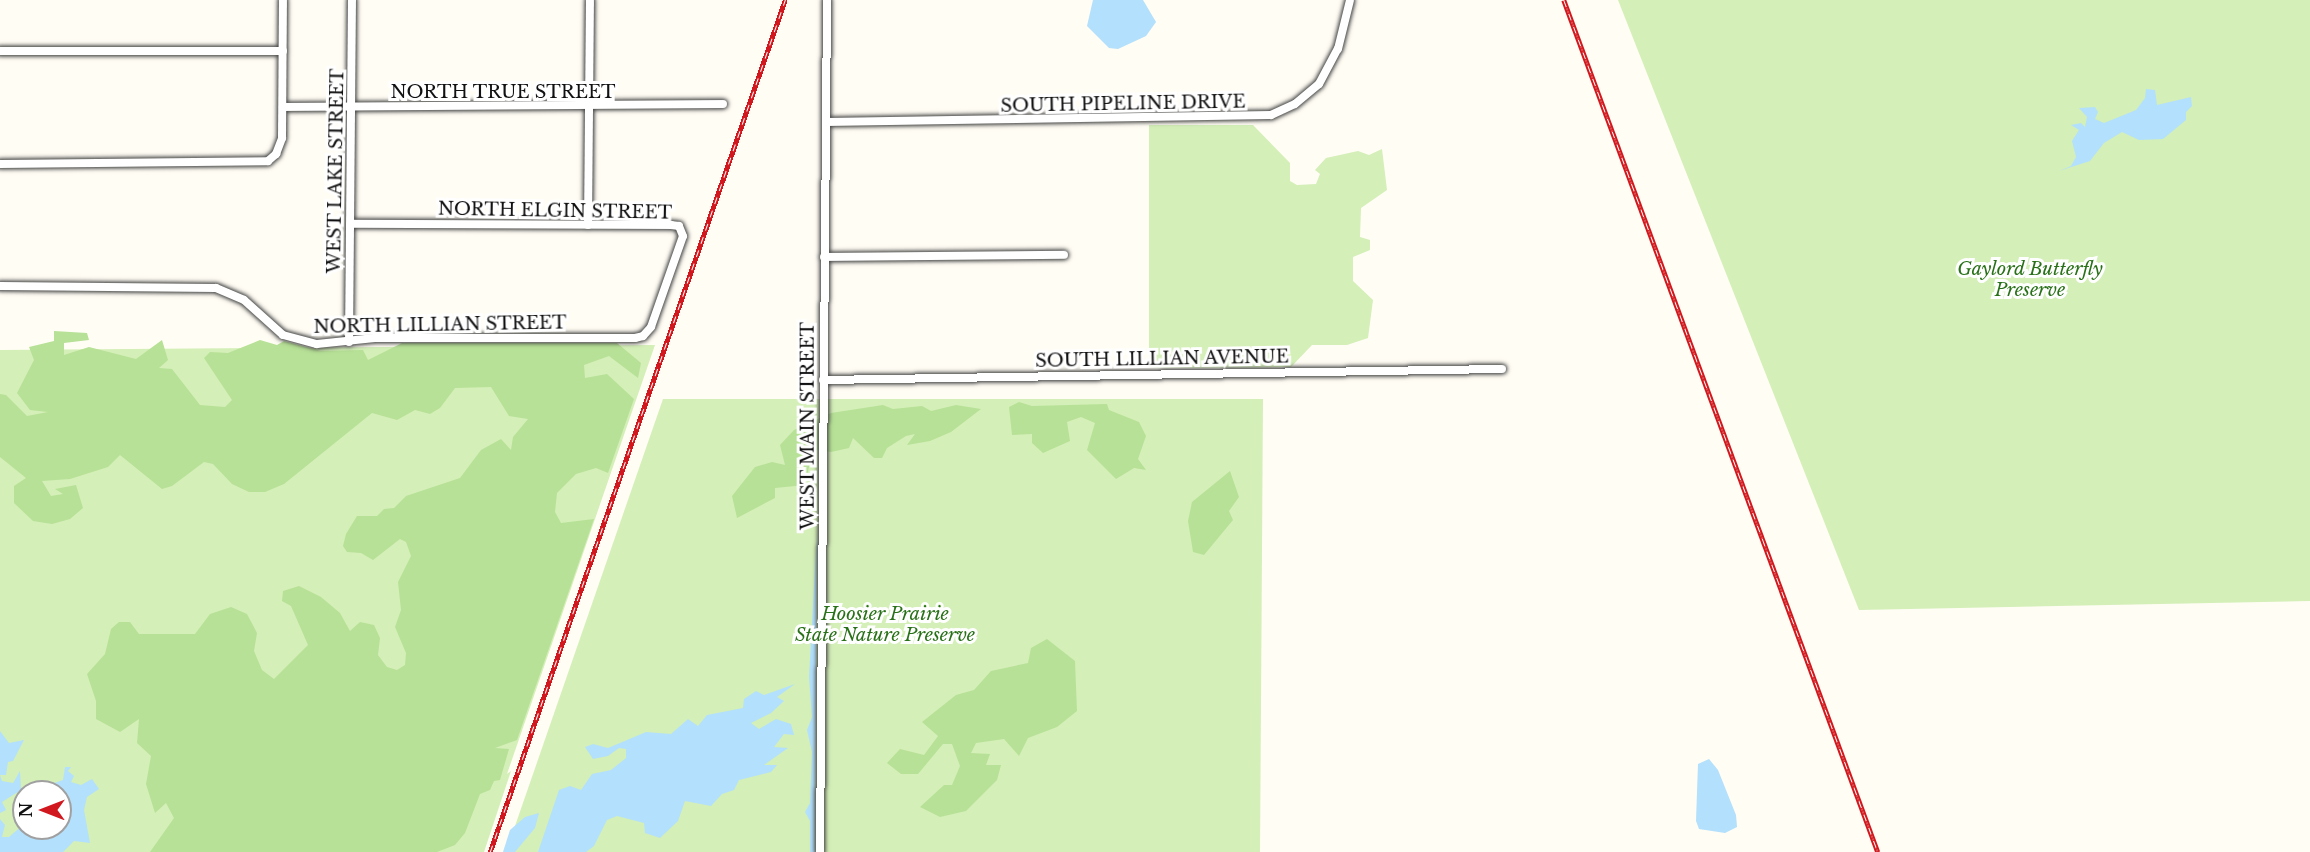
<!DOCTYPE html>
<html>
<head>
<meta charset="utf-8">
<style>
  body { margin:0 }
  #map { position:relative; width:2310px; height:852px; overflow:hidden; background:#fffdf4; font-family:"Libre Baskerville",serif }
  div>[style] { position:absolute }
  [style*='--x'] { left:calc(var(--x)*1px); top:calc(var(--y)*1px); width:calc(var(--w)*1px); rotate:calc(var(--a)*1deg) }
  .green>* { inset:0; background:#d4efb8 }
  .forest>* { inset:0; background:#b7e196 }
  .water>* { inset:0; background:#b3e0fc }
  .roads { filter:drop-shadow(0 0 2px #444) drop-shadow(0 0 2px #444) }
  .minor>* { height:8px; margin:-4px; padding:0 4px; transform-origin:4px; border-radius:4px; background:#fff }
  .rail>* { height:4.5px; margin-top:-2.25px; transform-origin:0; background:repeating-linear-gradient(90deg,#fff 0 7px,#d1181e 0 14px); box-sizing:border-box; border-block:2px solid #d1181e }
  span { translate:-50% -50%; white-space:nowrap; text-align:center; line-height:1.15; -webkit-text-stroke:6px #fff; paint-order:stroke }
  .street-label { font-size:18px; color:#111 }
  .park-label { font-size:18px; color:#297118; font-style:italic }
  .north { position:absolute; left:12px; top:780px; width:60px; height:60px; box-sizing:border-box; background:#fff; border:2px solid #a0a0a0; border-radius:50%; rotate:270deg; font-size:16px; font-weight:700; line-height:24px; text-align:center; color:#111 }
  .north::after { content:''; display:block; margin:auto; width:21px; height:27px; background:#d1181e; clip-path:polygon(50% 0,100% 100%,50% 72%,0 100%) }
</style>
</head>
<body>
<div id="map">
  <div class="green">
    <i style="clip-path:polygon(1618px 0,2310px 0,2310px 601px,1859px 610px)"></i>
    <i style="clip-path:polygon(1149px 125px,1253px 125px,1290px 163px,1290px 181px,1297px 185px,1316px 184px,1320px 174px,1315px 170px,1326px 158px,1358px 151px,1369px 155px,1382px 149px,1387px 190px,1361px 208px,1360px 237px,1370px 240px,1370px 250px,1353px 257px,1353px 281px,1373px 300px,1368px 338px,1347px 345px,1312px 345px,1291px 367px,1149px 368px)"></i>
    <i style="clip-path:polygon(evenodd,655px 345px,507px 774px,511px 771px,484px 852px,0 852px,0 350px,655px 345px,24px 792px,60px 792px,60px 828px,24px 828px,24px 792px)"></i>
    <i style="clip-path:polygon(663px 399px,1263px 399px,1260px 852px,506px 852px)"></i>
  </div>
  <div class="forest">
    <i style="clip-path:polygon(54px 331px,87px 333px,89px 340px,64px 343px,64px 355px,89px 347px,136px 359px,162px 340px,168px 360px,159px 368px,172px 369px,200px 405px,225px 407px,232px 400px,204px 358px,210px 352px,228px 353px,260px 340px,277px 345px,284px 341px,321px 351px,363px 350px,368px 360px,402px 343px,617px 343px,641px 363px,638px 378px,609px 356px,584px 365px,585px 378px,607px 374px,634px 399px,608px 473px,596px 468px,576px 474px,557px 493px,555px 512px,561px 523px,594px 519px,517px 740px,495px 748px,509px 749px,500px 780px,494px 781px,490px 790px,480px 794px,465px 833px,455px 845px,437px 852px,150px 852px,174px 818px,166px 803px,155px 813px,146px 784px,151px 756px,137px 743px,139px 719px,120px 732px,96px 719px,96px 701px,87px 674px,105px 654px,111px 629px,119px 622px,130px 622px,139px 634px,195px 634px,210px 614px,231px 607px,247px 614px,257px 633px,254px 651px,262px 670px,274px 679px,308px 645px,291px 606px,282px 601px,283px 591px,299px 586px,321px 597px,340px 613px,350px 631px,360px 622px,374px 625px,380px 638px,378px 655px,387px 667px,397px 670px,405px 665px,406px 653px,395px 627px,401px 610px,398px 582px,411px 556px,406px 542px,400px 539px,373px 560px,361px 553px,347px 552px,343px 546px,346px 534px,357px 516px,377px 516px,384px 509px,394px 508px,406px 496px,460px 478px,481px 450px,501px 439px,511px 450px,513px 437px,528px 419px,509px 416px,491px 387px,455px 388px,440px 408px,430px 414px,415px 410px,397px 420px,372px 413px,284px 484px,265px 492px,249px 492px,232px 484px,213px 464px,204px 462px,172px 486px,162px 489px,120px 455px,108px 467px,70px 479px,42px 481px,51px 496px,63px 494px,55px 489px,76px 485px,83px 508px,70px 519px,52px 524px,33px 521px,14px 503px,14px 486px,26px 478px,0 457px,0 394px,6px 395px,27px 416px,48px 412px,30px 410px,17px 393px,34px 360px,29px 347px,54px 341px)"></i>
    <i style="clip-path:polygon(1019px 402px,1032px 406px,1107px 404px,1109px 410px,1139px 422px,1146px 436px,1138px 459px,1146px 470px,1134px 468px,1116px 479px,1087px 450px,1095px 423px,1081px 417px,1067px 422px,1070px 441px,1043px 453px,1032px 443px,1032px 434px,1012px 435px,1009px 407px)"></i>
    <i style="clip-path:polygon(883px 405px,893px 409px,922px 406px,931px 411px,956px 405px,981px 409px,951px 432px,930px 441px,907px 445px,915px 434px,906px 436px,887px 448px,882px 458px,874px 458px,853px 438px,849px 448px,831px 452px,813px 449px,805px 485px,775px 488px,775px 498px,737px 518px,732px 496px,755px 467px,772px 462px,785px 465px,780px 445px,794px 430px,831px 413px)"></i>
    <i style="clip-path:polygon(1230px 471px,1239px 497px,1229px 511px,1233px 520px,1204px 555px,1193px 552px,1188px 521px,1192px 502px)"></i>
    <i style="clip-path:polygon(1047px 639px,1075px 661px,1077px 711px,1057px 727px,1028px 738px,1019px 756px,1004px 739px,976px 743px,971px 753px,990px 754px,986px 765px,1001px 765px,997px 780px,966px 811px,940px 817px,920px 807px,944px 785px,952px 785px,960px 766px,952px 744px,943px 744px,918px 774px,901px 774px,887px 763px,900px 749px,924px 755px,938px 736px,922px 722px,956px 695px,974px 690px,991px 671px,1028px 663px,1031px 648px)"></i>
  </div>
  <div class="water">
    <i style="clip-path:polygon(1093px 0,1143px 0,1156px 22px,1146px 36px,1118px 49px,1109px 48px,1087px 26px)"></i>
    <i style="clip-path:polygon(2146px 89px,2155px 90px,2157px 105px,2191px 97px,2192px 106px,2186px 112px,2186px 120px,2163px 139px,2139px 140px,2122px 132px,2104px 143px,2090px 161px,2059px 171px,2071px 166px,2076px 157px,2072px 141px,2079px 130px,2071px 125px,2081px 123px,2085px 127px,2087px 117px,2079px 108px,2095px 107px,2098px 112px,2095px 119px,2104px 123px,2136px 110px,2145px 98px)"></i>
    <i style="clip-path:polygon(817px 532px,815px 852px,810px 852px,810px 821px,805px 812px,810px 803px,812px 752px,807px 730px,812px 717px,809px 677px)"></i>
    <i style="clip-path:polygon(795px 684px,777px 697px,784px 701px,771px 713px,751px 723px,759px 729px,776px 719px,791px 724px,794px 735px,784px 734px,774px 747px,788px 748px,764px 765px,777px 765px,771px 772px,739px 780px,734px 790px,722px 794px,711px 806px,685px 801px,678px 821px,660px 838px,645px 833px,644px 823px,617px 816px,607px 820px,594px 846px,586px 852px,538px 852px,559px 790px,570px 786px,581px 790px,592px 774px,611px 770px,626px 758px,626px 749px,619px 748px,608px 756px,593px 759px,585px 747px,593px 744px,608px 748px,646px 732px,671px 734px,688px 719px,698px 726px,707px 715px,743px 708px,744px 699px,756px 691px,764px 695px)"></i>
    <i style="clip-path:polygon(0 731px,9px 743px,24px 740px,13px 761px,8px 762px,6px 775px,0 775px,2px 781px,13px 783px,20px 771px,21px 790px,2px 802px,6px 810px,0 813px)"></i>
    <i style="clip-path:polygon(1709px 759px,1718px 770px,1736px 815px,1737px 827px,1725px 833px,1699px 829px,1696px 821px,1698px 764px)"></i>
    <i style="clip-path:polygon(65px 767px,71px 767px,68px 771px,74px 776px,71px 782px,81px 785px,92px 779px,99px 789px,87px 797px,84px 810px,90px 843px,74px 841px,63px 852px,0 852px,0 819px,5px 825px,2px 837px,9px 837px,24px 824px,24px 828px,60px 828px,60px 792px,40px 792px,40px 788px,63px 780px)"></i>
    <i style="clip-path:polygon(539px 813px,535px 828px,515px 852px,503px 852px,510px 830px,525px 817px)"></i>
  </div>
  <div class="roads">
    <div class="minor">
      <i style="--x:0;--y:51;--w:283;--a:0"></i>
      <i style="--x:283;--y:107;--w:440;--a:-0.4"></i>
      <i style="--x:826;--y:122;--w:445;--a:-0.9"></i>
      <i style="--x:1271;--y:115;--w:26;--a:-25"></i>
      <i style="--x:1295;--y:104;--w:31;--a:-40"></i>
      <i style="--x:1319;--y:84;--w:40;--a:-62"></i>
      <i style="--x:1338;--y:49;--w:50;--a:-76.2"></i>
      <i style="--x:0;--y:164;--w:268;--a:-0.6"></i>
      <i style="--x:268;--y:161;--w:11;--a:-41"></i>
      <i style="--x:276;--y:154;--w:17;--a:-69"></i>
      <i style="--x:282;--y:138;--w:138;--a:-89.6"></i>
      <i style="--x:588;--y:225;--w:225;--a:-89.5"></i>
      <i style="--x:824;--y:257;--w:240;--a:-0.5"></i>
      <i style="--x:0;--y:286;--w:216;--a:0.5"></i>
      <i style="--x:216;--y:288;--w:30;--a:23"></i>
      <i style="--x:244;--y:300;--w:52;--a:41.9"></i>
      <i style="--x:283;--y:335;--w:35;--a:15"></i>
      <i style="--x:317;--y:344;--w:58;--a:-5.9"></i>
      <i style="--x:375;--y:338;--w:260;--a:0"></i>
      <i style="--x:635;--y:338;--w:8;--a:-14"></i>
      <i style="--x:643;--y:336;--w:12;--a:-48"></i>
      <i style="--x:651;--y:327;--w:96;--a:-70.6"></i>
      <i style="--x:683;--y:236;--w:11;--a:-112"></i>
      <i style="--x:679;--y:226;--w:8;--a:-173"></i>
      <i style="--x:671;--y:225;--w:321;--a:-179.8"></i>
      <i style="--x:349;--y:342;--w:342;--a:-89.5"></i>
      <i style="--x:823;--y:380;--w:679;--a:-0.93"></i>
      <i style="--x:820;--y:852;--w:852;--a:-89.53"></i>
    </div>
  </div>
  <div class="rail">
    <i style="--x:1564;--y:0;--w:908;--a:69.77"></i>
    <i style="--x:490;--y:852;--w:902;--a:-70.9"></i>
  </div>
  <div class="street-label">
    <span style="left:503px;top:92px">NORTH TRUE STREET</span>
    <span style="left:1123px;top:104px;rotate:-1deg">SOUTH PIPELINE DRIVE</span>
    <span style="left:336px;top:171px;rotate:-89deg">WEST LAKE STREET</span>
    <span style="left:555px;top:211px;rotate:1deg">NORTH ELGIN STREET</span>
    <span style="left:440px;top:325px;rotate:-1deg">NORTH LILLIAN STREET</span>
    <span style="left:1162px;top:359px;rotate:-1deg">SOUTH LILLIAN AVENUE</span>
    <span style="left:808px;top:426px;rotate:-90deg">WEST MAIN STREET</span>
  </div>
  <div class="park-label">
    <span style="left:2030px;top:280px">Gaylord Butterfly<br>Preserve</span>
    <span style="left:885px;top:625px">Hoosier Prairie<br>State Nature Preserve</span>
  </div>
  <div class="north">N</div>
</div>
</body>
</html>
